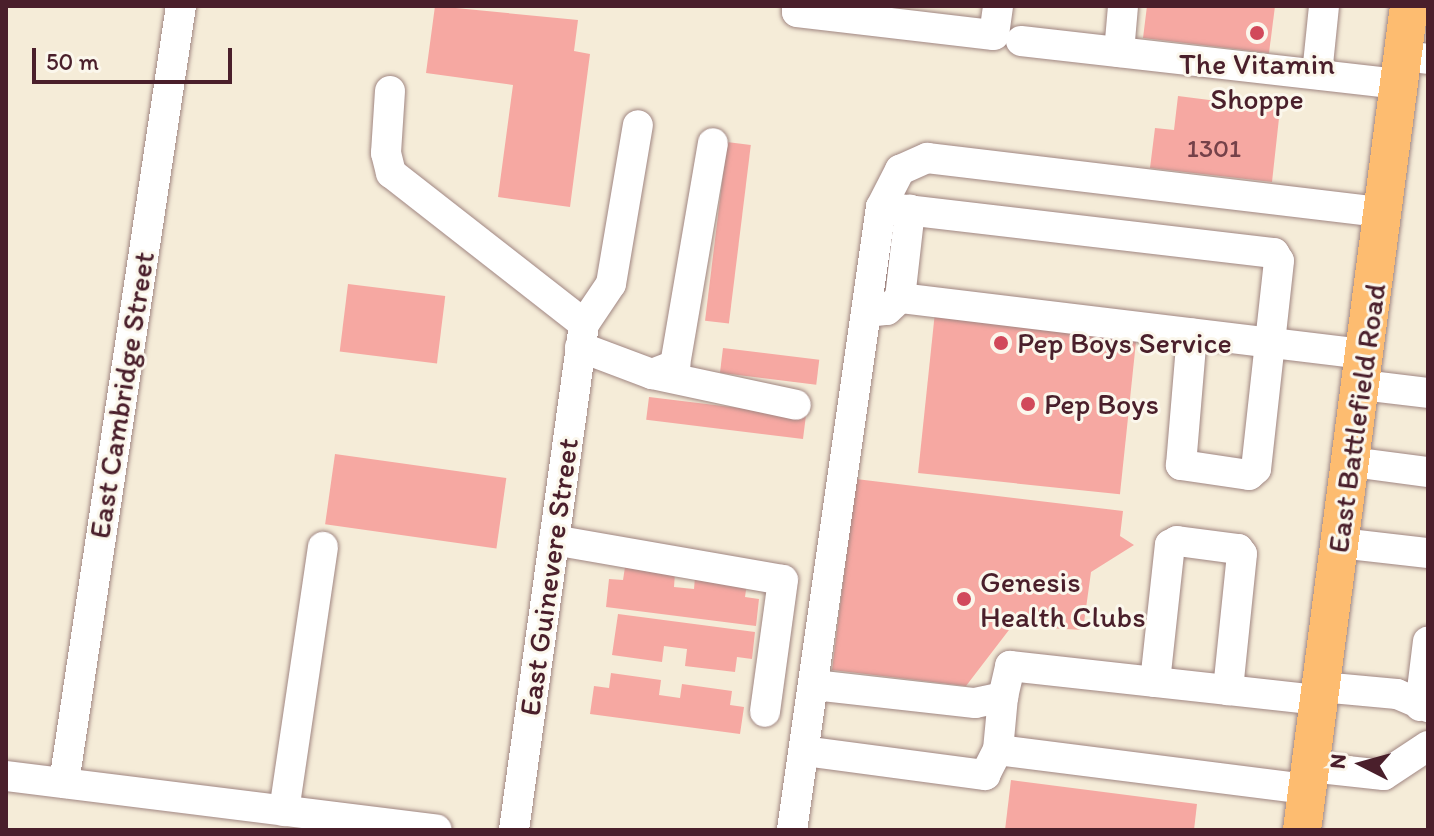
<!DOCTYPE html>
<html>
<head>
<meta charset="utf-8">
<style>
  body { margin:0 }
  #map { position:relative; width:1434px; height:836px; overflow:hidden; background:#f5ecd8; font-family:Itim,sans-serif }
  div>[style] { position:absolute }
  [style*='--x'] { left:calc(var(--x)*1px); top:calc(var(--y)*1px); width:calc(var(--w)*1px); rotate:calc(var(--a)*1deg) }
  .building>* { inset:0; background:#f6a8a2; transform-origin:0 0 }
  .roads { filter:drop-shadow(0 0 2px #a08682) drop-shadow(0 0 2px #a08682) }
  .minor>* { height:30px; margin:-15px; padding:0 15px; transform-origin:15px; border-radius:15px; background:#fff }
  .major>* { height:38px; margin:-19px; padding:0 19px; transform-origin:19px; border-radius:19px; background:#fdbc70 }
  .dots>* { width:22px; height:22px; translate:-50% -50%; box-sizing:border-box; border:4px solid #fbf7ec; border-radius:50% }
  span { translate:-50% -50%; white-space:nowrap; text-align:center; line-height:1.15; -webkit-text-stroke:6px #fbf7ec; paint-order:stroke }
  .number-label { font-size:26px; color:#754149 }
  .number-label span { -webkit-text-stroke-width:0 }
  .poi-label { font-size:30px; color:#4a1f2b }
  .left { translate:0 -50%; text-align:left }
  .street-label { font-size:30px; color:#4a1f2b }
  .frame { position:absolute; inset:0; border:8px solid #4a1f2b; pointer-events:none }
  .north { position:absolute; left:1322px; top:724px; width:80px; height:80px; -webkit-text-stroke:6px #fbf7ec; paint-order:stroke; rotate:276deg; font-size:22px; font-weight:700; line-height:32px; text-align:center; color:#4a1f2b }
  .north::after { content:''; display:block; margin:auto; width:28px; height:36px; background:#4a1f2b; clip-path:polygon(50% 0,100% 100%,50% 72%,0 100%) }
  .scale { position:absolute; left:32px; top:48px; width:200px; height:36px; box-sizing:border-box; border:4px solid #4a1f2b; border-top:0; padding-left:10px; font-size:24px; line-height:28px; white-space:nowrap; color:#4a1f2b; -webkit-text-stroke:6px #fbf7ec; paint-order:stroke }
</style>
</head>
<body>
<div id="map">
  <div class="building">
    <i style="clip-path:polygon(435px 6px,578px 20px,574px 51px,590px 54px,570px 207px,498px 197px,513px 85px,426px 73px)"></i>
    <i style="clip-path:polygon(1147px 6px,1275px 6px,1269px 53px,1143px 38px)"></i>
    <i style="clip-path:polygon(1178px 96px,1280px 109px,1272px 182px,1150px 168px,1155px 128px,1174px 130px)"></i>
    <i style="left:727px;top:142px;width:24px;height:180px;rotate:7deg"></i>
    <i style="left:348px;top:284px;width:98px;height:68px;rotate:7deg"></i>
    <i style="left:935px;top:312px;width:203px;height:162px;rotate:6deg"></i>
    <i style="left:723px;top:348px;width:97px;height:25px;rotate:7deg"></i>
    <i style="left:649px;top:397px;width:158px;height:23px;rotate:7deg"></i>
    <i style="left:335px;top:454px;width:173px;height:71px;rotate:8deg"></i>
    <i style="clip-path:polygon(856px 479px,1123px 511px,1120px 536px,1134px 545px,1091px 572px,1083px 630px,1012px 626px,966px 686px,832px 670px)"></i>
    <i style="clip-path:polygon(625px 567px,675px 573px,674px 587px,694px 589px,695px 577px,747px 583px,745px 597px,759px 599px,756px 626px,606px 607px,609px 579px,623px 580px)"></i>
    <i style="clip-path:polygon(618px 614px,755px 632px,752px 659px,737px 657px,735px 672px,685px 666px,687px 649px,664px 646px,662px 662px,612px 655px)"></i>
    <i style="clip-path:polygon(611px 673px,661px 680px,659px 695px,680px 698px,682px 684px,732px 691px,730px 705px,744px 707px,740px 734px,590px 714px,594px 686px,609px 688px)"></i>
    <i style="clip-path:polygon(1011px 780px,1197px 804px,1194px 830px,1005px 830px)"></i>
  </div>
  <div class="roads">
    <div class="minor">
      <i style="--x:797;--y:6;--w:6;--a:90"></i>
      <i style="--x:797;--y:12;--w:198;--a:6.7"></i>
      <i style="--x:994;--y:35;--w:29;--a:-82"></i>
      <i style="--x:1021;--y:41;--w:381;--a:6.5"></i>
      <i style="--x:1119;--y:52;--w:46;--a:-85"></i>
      <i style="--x:1404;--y:56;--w:24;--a:7"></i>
      <i style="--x:1317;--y:74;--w:68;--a:-84.1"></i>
      <i style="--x:390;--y:91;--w:62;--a:93.7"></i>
      <i style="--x:386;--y:153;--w:21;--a:76"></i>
      <i style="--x:391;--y:173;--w:245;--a:38"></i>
      <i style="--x:881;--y:207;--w:396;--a:6.7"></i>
      <i style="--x:1274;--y:253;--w:9;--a:58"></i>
      <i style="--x:1279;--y:261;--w:209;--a:96.3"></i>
      <i style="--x:1256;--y:469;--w:9;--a:139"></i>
      <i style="--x:1249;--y:475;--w:69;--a:-171.6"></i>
      <i style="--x:1181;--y:465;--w:132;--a:-85.2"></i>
      <i style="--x:900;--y:298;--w:89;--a:-83.5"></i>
      <i style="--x:867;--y:312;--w:20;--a:-6"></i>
      <i style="--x:887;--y:310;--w:18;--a:-43"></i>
      <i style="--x:900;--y:298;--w:469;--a:6.9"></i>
      <i style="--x:580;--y:347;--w:77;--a:20.6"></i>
      <i style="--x:652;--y:374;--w:25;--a:-21"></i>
      <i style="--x:675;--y:365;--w:225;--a:-80.3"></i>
      <i style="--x:652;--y:374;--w:147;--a:12.1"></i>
      <i style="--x:1362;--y:385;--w:66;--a:6.9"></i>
      <i style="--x:1352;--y:462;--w:77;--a:7.5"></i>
      <i style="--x:554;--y:540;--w:232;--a:9.9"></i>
      <i style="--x:783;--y:580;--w:133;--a:97.8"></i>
      <i style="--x:1340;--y:543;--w:89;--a:6.5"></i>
      <i style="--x:1155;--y:682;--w:138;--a:-83.8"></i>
      <i style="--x:1170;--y:545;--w:8;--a:-30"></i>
      <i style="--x:1177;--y:541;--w:62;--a:7.5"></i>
      <i style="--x:1238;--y:549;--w:6;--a:51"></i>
      <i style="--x:1242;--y:554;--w:137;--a:95.9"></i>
      <i style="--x:814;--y:685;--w:162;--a:6.4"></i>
      <i style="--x:975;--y:703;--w:29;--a:-12"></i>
      <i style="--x:1003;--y:697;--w:32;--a:-77"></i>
      <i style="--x:1010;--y:666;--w:311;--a:6.3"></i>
      <i style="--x:1321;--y:687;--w:76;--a:5.3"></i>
      <i style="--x:1397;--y:694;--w:34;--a:23"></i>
      <i style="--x:1003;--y:697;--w:53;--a:95.4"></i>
      <i style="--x:998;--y:750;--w:312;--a:7.2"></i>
      <i style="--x:1420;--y:706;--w:65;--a:-83"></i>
      <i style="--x:804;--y:751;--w:183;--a:7.6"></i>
      <i style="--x:985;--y:775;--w:28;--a:-63"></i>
      <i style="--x:1310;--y:767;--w:74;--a:6.2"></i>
      <i style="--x:1384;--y:775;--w:53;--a:-33.4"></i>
      <i style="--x:6;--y:776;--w:434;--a:7.1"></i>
      <i style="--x:64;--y:783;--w:786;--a:-81.44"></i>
      <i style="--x:284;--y:811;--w:267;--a:-81.6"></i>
      <i style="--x:514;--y:830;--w:511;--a:-82.12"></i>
      <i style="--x:584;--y:324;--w:48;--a:-56"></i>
      <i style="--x:611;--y:284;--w:161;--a:-80.4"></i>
      <i style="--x:792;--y:830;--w:629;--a:-81.87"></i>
      <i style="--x:881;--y:207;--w:42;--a:-62.8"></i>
      <i style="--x:900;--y:170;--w:30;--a:-24"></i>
      <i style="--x:927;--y:158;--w:461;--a:6.8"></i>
    </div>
    <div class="major">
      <i style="--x:1302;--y:830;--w:831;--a:-82.6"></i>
    </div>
  </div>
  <div class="dots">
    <i style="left:1257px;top:33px;background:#d1495b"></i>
    <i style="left:1001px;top:343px;background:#d1495b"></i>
    <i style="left:1028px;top:404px;background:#d1495b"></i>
    <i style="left:964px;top:599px;background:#d1495b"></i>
  </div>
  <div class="number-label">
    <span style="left:1214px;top:149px">1301</span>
  </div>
  <div class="poi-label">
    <span style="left:1257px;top:81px">The Vitamin<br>Shoppe</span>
    <span class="left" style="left:1017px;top:343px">Pep Boys Service</span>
    <span class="left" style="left:1044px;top:404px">Pep Boys</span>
    <span class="left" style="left:980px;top:599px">Genesis<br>Health Clubs</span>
  </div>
  <div class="street-label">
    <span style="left:122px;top:395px;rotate:-81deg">East Cambridge Street</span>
    <span style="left:1357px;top:418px;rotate:-82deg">East Battlefield Road</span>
    <span style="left:549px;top:577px;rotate:-82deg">East Guinevere Street</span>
  </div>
  <div class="frame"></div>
  <div class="north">N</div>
  <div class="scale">50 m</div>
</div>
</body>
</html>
